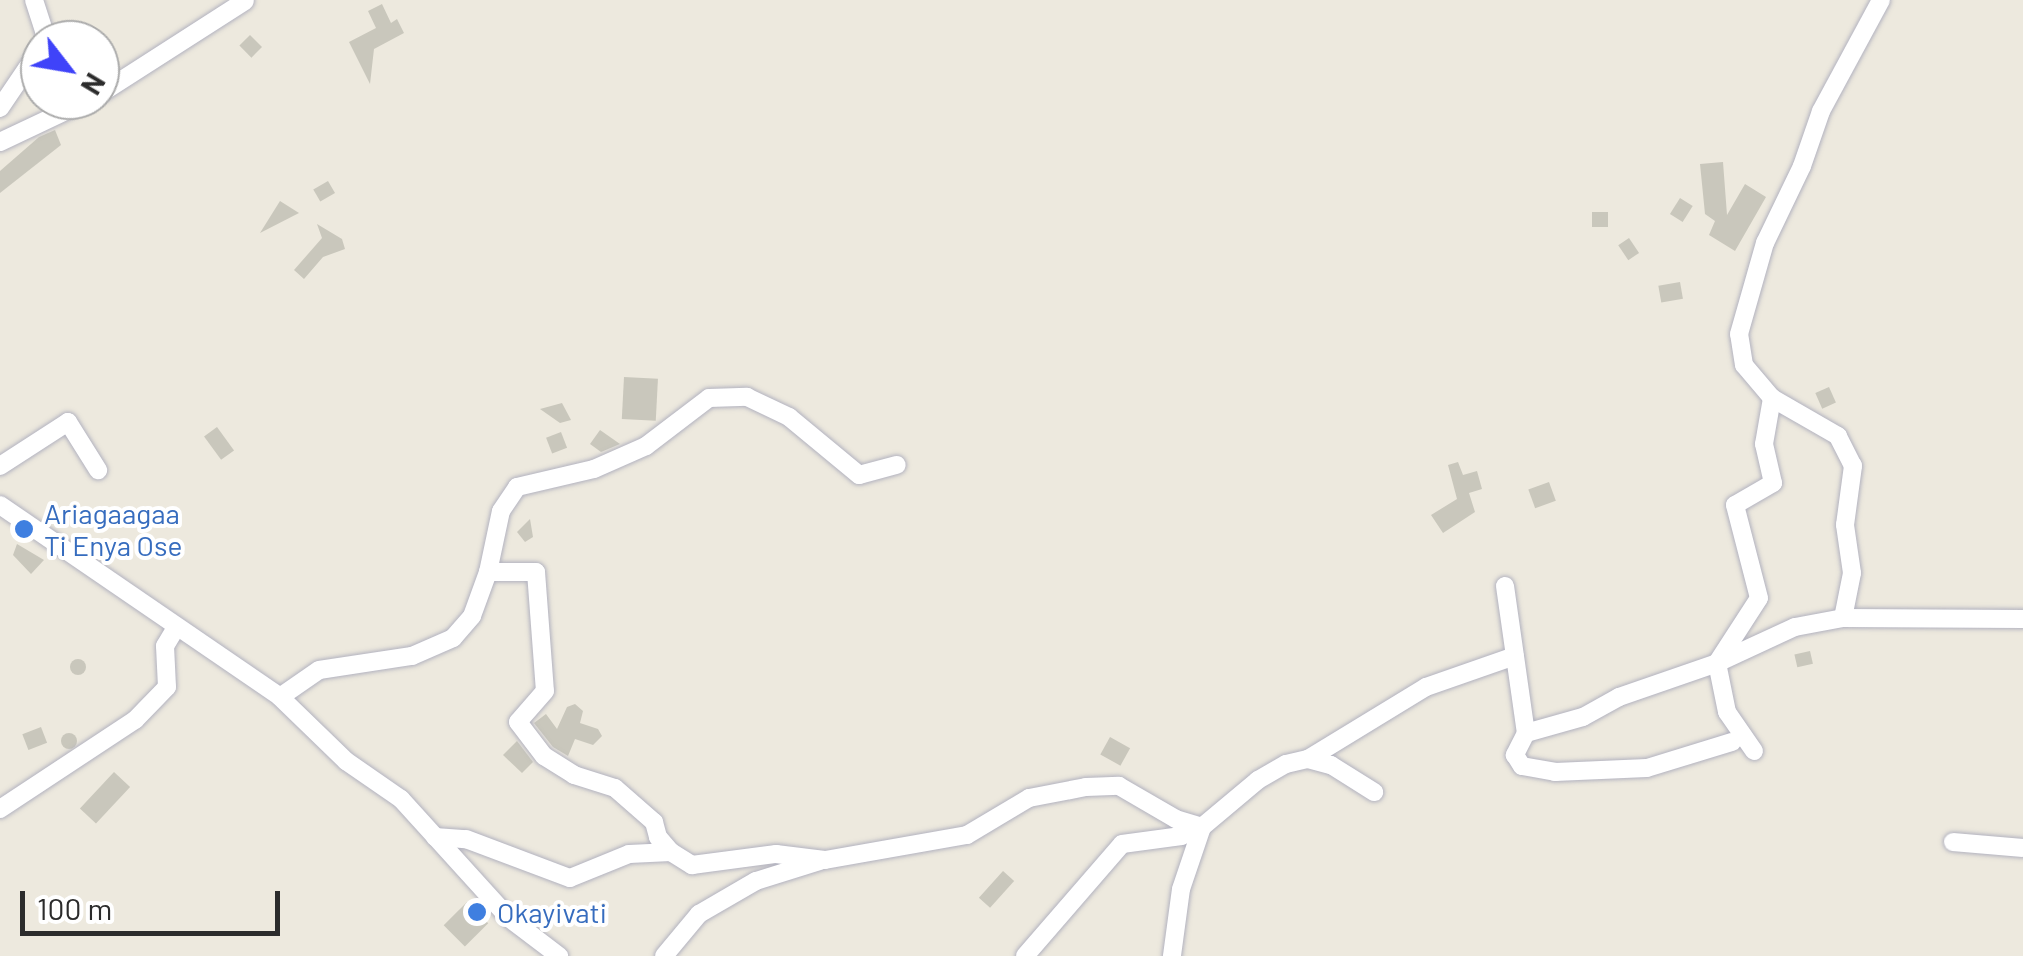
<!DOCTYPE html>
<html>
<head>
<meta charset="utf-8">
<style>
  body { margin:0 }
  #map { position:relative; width:2023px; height:956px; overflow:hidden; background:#ede9de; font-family:Barlow,sans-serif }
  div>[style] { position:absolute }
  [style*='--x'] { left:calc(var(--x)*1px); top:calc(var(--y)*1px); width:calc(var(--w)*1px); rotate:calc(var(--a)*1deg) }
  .building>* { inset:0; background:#c9c7bc; transform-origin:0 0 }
  .round { border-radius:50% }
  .roads { filter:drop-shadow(0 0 2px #b2b2bf) drop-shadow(0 0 2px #b2b2bf) }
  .minor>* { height:18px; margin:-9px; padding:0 9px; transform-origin:9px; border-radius:9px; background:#fff }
  .dots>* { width:28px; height:28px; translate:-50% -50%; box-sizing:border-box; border:5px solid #fff; border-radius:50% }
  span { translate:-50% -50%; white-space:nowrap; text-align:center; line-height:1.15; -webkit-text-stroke:8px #fff; paint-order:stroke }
  .shop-label { font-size:28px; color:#366cbe }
  .left { translate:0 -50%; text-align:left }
  .north { position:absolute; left:20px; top:20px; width:100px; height:100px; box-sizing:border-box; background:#fff; border:2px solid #ababab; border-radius:50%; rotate:121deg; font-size:28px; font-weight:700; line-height:40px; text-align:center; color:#2c2c2c }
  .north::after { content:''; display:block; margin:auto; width:35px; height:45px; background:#3f43f9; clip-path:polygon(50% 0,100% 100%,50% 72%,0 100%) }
  .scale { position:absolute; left:20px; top:891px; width:260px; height:45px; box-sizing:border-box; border:5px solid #2c2c2c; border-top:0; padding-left:12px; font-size:30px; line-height:35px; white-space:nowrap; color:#2c2c2c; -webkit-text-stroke:8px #fff; paint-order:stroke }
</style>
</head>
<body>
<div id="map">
  <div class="building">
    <i style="clip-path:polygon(382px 4px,391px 23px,397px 19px,404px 33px,374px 49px,370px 84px,349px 42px,376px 28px,368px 11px)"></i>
    <i style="left:250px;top:35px;width:17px;height:15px;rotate:45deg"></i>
    <i style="clip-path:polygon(55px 130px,61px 145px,0 193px,0 171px,39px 137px)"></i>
    <i style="clip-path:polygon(1723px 162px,1727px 215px,1745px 184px,1766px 197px,1735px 251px,1709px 235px,1715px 221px,1705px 214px,1700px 164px)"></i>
    <i style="left:328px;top:181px;width:14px;height:17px;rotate:60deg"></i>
    <i style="left:1680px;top:198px;width:15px;height:19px;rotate:32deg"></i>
    <i style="clip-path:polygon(280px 201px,299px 213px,260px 233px)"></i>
    <i style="left:1592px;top:212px;width:16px;height:15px"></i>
    <i style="clip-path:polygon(317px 224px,342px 239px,345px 249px,323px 257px,304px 279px,294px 270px,322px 238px)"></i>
    <i style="left:1629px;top:238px;width:18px;height:13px;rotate:56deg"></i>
    <i style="left:1680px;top:282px;width:17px;height:22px;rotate:80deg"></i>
    <i style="left:624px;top:377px;width:34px;height:42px;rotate:3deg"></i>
    <i style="left:1829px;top:387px;width:17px;height:15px;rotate:66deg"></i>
    <i style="clip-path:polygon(562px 403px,571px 420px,560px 423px,540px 409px)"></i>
    <i style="left:217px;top:427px;width:29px;height:16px;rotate:54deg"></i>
    <i style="clip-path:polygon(600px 430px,620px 444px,601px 452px,590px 444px)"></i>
    <i style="left:561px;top:432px;width:17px;height:16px;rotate:69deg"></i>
    <i style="clip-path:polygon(1458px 462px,1463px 475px,1477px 471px,1482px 489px,1469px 493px,1475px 512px,1443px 533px,1431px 515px,1457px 499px,1448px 465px)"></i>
    <i style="left:1549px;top:482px;width:20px;height:22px;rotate:70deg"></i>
    <i style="clip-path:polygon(530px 519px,533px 537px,525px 542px,517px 532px)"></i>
    <i style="clip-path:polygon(17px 544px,44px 560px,31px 574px,13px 555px)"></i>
    <i style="left:1810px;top:651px;width:13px;height:16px;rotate:77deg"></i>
    <i class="round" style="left:70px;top:659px;width:16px;height:16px"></i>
    <i style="clip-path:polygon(575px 704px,583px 711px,580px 723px,598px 729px,602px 736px,593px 745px,575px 739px,568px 756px,553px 747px,534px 723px,546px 714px,557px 729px,567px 707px)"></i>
    <i style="left:41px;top:727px;width:17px;height:20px;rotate:69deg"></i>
    <i class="round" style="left:61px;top:733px;width:16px;height:16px"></i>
    <i style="left:1110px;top:737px;width:23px;height:20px;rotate:29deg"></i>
    <i style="clip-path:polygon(517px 741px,533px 762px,522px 773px,503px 755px)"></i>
    <i style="left:114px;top:772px;width:22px;height:50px;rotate:43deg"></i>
    <i style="left:1003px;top:871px;width:15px;height:36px;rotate:42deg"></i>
    <i style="left:467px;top:902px;width:30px;height:33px;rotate:45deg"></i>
  </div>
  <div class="roads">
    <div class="minor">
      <i style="--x:34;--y:0;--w:42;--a:72"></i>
      <i style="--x:100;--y:94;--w:172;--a:-32.7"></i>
      <i style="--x:0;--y:108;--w:71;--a:-55.9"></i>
      <i style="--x:0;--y:142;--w:98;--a:-25.3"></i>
      <i style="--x:0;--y:466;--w:81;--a:-32.9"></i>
      <i style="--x:68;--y:422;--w:57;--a:58"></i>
      <i style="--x:0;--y:505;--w:340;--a:34.4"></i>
      <i style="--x:280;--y:697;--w:92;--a:44.1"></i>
      <i style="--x:346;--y:761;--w:67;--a:34.6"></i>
      <i style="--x:401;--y:799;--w:161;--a:47.8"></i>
      <i style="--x:509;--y:918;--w:63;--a:37.2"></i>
      <i style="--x:488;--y:572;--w:48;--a:0"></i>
      <i style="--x:536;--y:572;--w:119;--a:85.7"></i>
      <i style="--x:545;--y:691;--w:41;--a:131.1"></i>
      <i style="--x:518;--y:722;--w:43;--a:52.6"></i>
      <i style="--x:544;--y:756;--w:36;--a:32"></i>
      <i style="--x:574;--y:775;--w:43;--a:17.6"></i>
      <i style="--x:615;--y:788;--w:52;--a:41.1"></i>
      <i style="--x:654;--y:822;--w:16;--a:75"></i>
      <i style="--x:658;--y:837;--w:20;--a:49"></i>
      <i style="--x:1505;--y:586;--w:148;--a:81.9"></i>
      <i style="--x:1526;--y:733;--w:25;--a:117"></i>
      <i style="--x:1515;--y:755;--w:13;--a:58"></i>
      <i style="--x:1522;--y:766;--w:34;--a:10"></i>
      <i style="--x:1555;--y:772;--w:92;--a:-2.5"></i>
      <i style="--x:1647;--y:768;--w:89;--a:-17"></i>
      <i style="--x:1843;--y:618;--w:46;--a:-78.7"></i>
      <i style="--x:1852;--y:573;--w:49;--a:-98.3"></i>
      <i style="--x:1845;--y:525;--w:60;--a:-82.3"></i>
      <i style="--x:1853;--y:466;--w:34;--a:-117"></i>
      <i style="--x:1838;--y:436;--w:76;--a:-150.1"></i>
      <i style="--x:1772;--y:398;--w:43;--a:-130.3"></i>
      <i style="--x:1744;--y:365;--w:31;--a:-99"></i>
      <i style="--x:1739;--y:334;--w:95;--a:-74.1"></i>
      <i style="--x:1765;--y:243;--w:85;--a:-64.3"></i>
      <i style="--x:1802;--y:166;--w:58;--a:-70.9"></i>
      <i style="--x:1821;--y:111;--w:126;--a:-61.6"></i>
      <i style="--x:280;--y:697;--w:47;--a:-34.7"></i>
      <i style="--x:319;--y:670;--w:94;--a:-8.6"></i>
      <i style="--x:412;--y:656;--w:45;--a:-23.7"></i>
      <i style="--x:453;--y:638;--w:29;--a:-49"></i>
      <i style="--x:472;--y:616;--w:47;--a:-70"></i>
      <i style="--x:488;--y:572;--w:62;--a:-78"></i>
      <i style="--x:501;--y:511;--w:29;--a:-56"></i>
      <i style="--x:517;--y:487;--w:79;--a:-13.2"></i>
      <i style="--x:594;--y:469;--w:57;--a:-23.9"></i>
      <i style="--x:646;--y:446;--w:79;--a:-37.3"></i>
      <i style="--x:709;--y:398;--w:38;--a:-2"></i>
      <i style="--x:747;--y:397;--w:47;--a:25.5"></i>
      <i style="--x:789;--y:417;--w:91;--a:39.6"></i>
      <i style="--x:859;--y:475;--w:39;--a:-15"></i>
      <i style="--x:1526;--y:733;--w:59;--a:-15.7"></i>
      <i style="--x:1583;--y:717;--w:41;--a:-29.1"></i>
      <i style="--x:1619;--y:697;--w:104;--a:-19.1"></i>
      <i style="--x:1717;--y:663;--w:86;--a:-24.8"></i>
      <i style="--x:1795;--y:627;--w:49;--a:-10.6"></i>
      <i style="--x:1843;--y:618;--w:180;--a:0.3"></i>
      <i style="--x:1754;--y:751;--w:47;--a:-124.7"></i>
      <i style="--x:1727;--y:712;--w:50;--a:-101.5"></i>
      <i style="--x:1717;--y:663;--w:77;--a:-57.1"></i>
      <i style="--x:1759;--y:598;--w:96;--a:-104.5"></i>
      <i style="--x:1735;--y:505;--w:44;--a:-30.1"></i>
      <i style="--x:1773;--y:483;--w:40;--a:-103"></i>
      <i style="--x:1764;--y:444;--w:47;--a:-80.1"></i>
      <i style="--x:1308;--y:759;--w:138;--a:-31.4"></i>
      <i style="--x:1426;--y:687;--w:94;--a:-19.2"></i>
      <i style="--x:0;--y:809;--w:162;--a:-33.4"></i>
      <i style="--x:135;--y:720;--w:46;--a:-45.9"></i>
      <i style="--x:167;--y:687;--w:41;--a:-92.8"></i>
      <i style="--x:165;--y:646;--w:21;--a:-59"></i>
      <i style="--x:435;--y:837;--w:31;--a:4"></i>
      <i style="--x:466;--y:839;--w:111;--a:20.6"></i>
      <i style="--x:570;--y:878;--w:64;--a:-22.1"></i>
      <i style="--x:629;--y:854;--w:42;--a:-2.7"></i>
      <i style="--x:671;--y:852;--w:25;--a:32"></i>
      <i style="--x:692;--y:865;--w:85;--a:-7.5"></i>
      <i style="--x:776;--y:854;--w:49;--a:7"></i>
      <i style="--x:825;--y:860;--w:144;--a:-10"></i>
      <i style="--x:967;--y:835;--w:72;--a:-30.8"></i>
      <i style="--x:1029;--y:798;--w:58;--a:-10.9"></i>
      <i style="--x:1086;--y:787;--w:33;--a:-2"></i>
      <i style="--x:1119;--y:786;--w:66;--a:30.1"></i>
      <i style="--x:1176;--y:819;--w:27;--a:17"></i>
      <i style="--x:1202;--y:827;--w:65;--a:108.7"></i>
      <i style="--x:1181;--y:889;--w:68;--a:97.7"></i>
      <i style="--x:1953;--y:842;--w:70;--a:4.9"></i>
      <i style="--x:664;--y:956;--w:55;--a:-50.2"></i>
      <i style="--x:699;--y:914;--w:66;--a:-30.1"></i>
      <i style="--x:756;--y:881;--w:67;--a:-17.4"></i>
      <i style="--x:1025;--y:956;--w:148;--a:-49.1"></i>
      <i style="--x:1122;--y:844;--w:60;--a:-7.7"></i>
      <i style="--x:1181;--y:836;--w:23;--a:-23"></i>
      <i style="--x:1202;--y:827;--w:73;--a:-40"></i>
      <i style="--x:1258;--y:780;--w:32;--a:-30"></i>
      <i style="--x:1286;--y:764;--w:23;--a:-13"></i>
      <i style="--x:1308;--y:759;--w:24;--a:15"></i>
      <i style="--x:1331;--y:765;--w:51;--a:32.1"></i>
    </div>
  </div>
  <div class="dots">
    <i style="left:24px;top:529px;background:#3f7fe0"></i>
    <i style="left:477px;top:912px;background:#3f7fe0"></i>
  </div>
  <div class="shop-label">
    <span class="left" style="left:44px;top:529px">Ariagaagaa<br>Ti Enya Ose</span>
    <span class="left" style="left:497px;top:912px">Okayivati</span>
  </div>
  <div class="north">N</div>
  <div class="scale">100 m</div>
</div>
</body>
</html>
